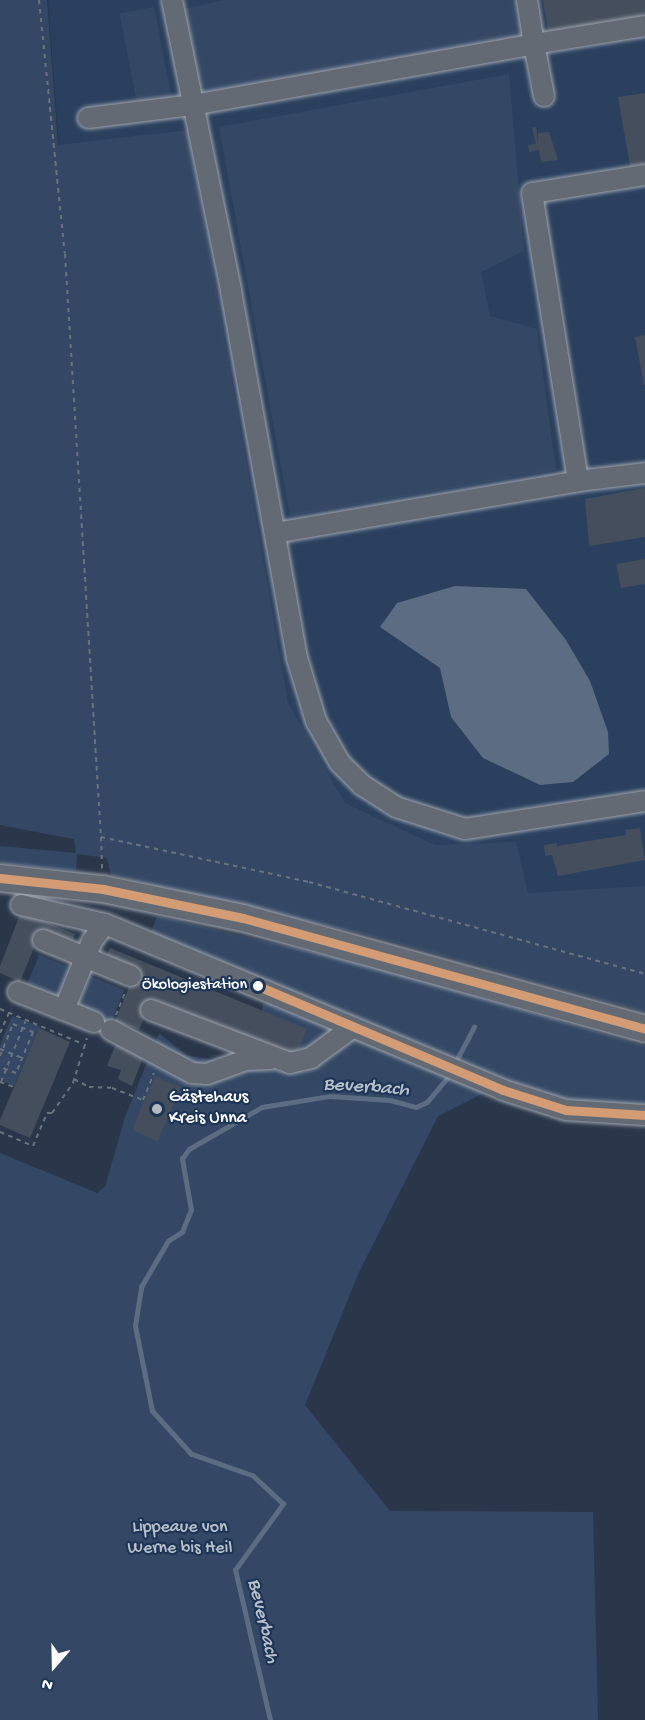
<!DOCTYPE html>
<html>
<head>
<meta charset="utf-8">
<style>
  body { margin:0 }
  #map { position:relative; width:645px; height:1720px; overflow:hidden; background:#2a374a; font-family:"Gochi Hand",sans-serif }
  div>[style] { position:absolute }
  [style*='--x'] { left:calc(var(--x)*1px); top:calc(var(--y)*1px); width:calc(var(--w)*1px); rotate:calc(var(--a)*1deg) }
  .built>* { inset:0; background:#2a405e }
  .green>* { inset:0; background:#344865; transform-origin:0 0 }
  .water>* { inset:0; background:#5c6d83 }
  .stream>* { height:4.5px; margin:-2.25px; padding:0 2.25px; transform-origin:2.25px; border-radius:2.25px; background:#5c6d83 }
  .building>* { inset:0; background:#444e5c; transform-origin:0 0 }
  .path>* { height:2px; margin-top:-1px; transform-origin:0; background:repeating-linear-gradient(90deg,#6a727c 0 4.5px,transparent 0 9px) }
  .roads { filter:drop-shadow(0 0 2px #9fa5ae) drop-shadow(0 0 2px #9fa5ae) }
  .minor>* { height:20px; margin:-10px; padding:0 10px; transform-origin:10px; border-radius:10px; background:#636a74 }
  .major>* { height:26px; margin:-13px; padding:0 13px; transform-origin:13px; border-radius:13px; background:#636a74 }
  .bus-1>* { height:9px; margin:-4.5px; padding:0 4.5px; transform-origin:4.5px; border-radius:4.5px; background:#d39c74 }
  .dots>* { width:16px; height:16px; translate:-50% -50%; box-sizing:border-box; border:3px solid #1d3557; border-radius:50% }
  span { translate:-50% -50%; white-space:nowrap; text-align:center; line-height:1.15; -webkit-text-stroke:4.5px #1d3557; paint-order:stroke }
  .bus-label { font-size:16px; color:#fff }
  .right { translate:-100% -50%; text-align:right }
  .poi-label { font-size:18px; color:#fff }
  .left { translate:0 -50%; text-align:left }
  .park-label { font-size:18px; color:#b9c0ca }
  .water-label { font-size:20px; color:#b8c0ca; font-style:italic }
  .north { position:absolute; left:24px; top:1636px; width:60px; height:60px; -webkit-text-stroke:4px #1d3557; paint-order:stroke; rotate:200deg; font-size:16px; font-weight:700; line-height:24px; text-align:center; color:#fff }
  .north::after { content:''; display:block; margin:auto; width:21px; height:27px; background:#fff; clip-path:polygon(50% 0,100% 100%,50% 72%,0 100%) }
</style>
</head>
<body>
<div id="map">
  <div class="built">
    <i style="clip-path:polygon(48px 0,645px 0,645px 958px,303px 863px,80px 421px)"></i>
  </div>
  <div class="green">
    <i style="clip-path:polygon(0 0,47px 0,58px 145px,188px 130px,288px 703px,345px 803px,435px 845px,516px 842px,528px 893px,645px 886px,645px 1012px,379px 938px,111px 875px,107px 858px,77px 854px,76px 871px,0 863px,0 846px,76px 853px,74px 839px,0 825px)"></i>
    <i style="clip-path:polygon(224px 0,516px 0,523px 39px,198px 95px,183px 9px)"></i>
    <i style="left:154px;top:7px;width:93px;height:35px;rotate:79deg"></i>
    <i style="clip-path:polygon(509px 74px,524px 251px,481px 272px,490px 316px,537px 329px,556px 470px,290px 516px,219px 127px)"></i>
    <i style="clip-path:polygon(157px 916px,378px 968px,645px 1046px,645px 1107px,571px 1103px,522px 1087px,151px 933px)"></i>
    <i style="left:39px;top:955px;width:35px;height:32px;rotate:22deg"></i>
    <i style="clip-path:polygon(89px 963px,94px 965px,90px 976px,124px 990px,110px 1027px,80px 1013px,74px 1004px)"></i>
    <i style="clip-path:polygon(280px 1002px,490px 1090px,438px 1116px,359px 1272px,305px 1405px,390px 1511px,593px 1512px,598px 1720px,0 1720px,0 1153px,97px 1193px,105px 1187px,125px 1117px,159px 1033px,186px 1055px,229px 1063px,258px 1033px,263px 1004px)"></i>
    <i style="clip-path:polygon(12px 1016px,40px 1026px,14px 1086px,0 1080px,0 1045px)"></i>
  </div>
  <div class="water">
    <i style="clip-path:polygon(455px 586px,526px 589px,566px 640px,590px 681px,608px 732px,609px 754px,573px 782px,540px 785px,483px 758px,451px 717px,440px 668px,380px 627px,397px 603px)"></i>
  </div>
  <div class="stream">
    <i style="--x:454;--y:1065;--w:43;--a:-62.2"></i>
    <i style="--x:270;--y:1720;--w:154;--a:-103.1"></i>
    <i style="--x:235;--y:1570;--w:82;--a:-54"></i>
    <i style="--x:283;--y:1504;--w:41;--a:-137"></i>
    <i style="--x:253;--y:1476;--w:66;--a:-160.5"></i>
    <i style="--x:191;--y:1454;--w:58;--a:-132.2"></i>
    <i style="--x:152;--y:1411;--w:87;--a:-101.3"></i>
    <i style="--x:135;--y:1326;--w:39;--a:-81"></i>
    <i style="--x:141;--y:1287;--w:53;--a:-59.6"></i>
    <i style="--x:168;--y:1241;--w:17;--a:-33"></i>
    <i style="--x:182;--y:1232;--w:24;--a:-68"></i>
    <i style="--x:191;--y:1210;--w:52;--a:-100"></i>
    <i style="--x:182;--y:1159;--w:12;--a:-55"></i>
    <i style="--x:189;--y:1149;--w:84;--a:-29.9"></i>
    <i style="--x:262;--y:1107;--w:69;--a:-9.2"></i>
    <i style="--x:330;--y:1096;--w:60;--a:3.8"></i>
    <i style="--x:390;--y:1100;--w:27;--a:15"></i>
    <i style="--x:416;--y:1107;--w:12;--a:-24"></i>
    <i style="--x:427;--y:1102;--w:38;--a:-50"></i>
  </div>
  <div class="building">
    <i style="clip-path:polygon(543px 0,645px 0,645px 20px,549px 36px)"></i>
    <i style="clip-path:polygon(645px 93px,645px 164px,630px 166px,618px 97px)"></i>
    <i style="clip-path:polygon(536px 127px,538px 143px,538px 133px,549px 132px,558px 160px,541px 162px,539px 150px,529px 152px,528px 145px,536px 144px,532px 128px)"></i>
    <i style="clip-path:polygon(645px 335px,645px 385px,644px 385px,635px 337px)"></i>
    <i style="clip-path:polygon(645px 488px,645px 537px,589px 546px,585px 499px)"></i>
    <i style="clip-path:polygon(645px 559px,645px 584px,621px 588px,616px 564px)"></i>
    <i style="clip-path:polygon(640px 828px,645px 860px,558px 876px,552px 855px,545px 856px,544px 845px,557px 843px,557px 846px,626px 835px,625px 830px)"></i>
    <i style="clip-path:polygon(21px 912px,75px 934px,70px 948px,39px 935px,20px 982px,0 973px,0 966px)"></i>
    <i style="clip-path:polygon(110px 948px,307px 1029px,296px 1057px,151px 1000px,139px 1030px,115px 1021px,135px 973px,104px 961px)"></i>
    <i style="clip-path:polygon(39px 1028px,70px 1042px,30px 1138px,0 1125px,0 1120px)"></i>
    <i style="clip-path:polygon(116px 1044px,144px 1055px,132px 1086px,118px 1079px,121px 1070px,107px 1066px)"></i>
    <i style="left:155px;top:1076px;width:28px;height:59px;rotate:23deg"></i>
  </div>
  <div class="path">
    <i style="--x:39;--y:0;--w:255;--a:84.2"></i>
    <i style="--x:65;--y:254;--w:584;--a:86.47"></i>
    <i style="--x:101;--y:837;--w:213;--a:12.2"></i>
    <i style="--x:309;--y:882;--w:348;--a:15.3"></i>
    <i style="--x:101;--y:837;--w:33;--a:88"></i>
    <i style="--x:0;--y:1009;--w:90;--a:22.9"></i>
    <i style="--x:116;--y:1015;--w:24;--a:-68"></i>
    <i style="--x:0;--y:1033;--w:27;--a:-66"></i>
    <i style="--x:0;--y:1049;--w:24;--a:22"></i>
    <i style="--x:0;--y:1056;--w:35;--a:-68"></i>
    <i style="--x:13;--y:1024;--w:22;--a:22"></i>
    <i style="--x:33;--y:1032;--w:44;--a:112.5"></i>
    <i style="--x:16;--y:1073;--w:17;--a:-159"></i>
    <i style="--x:74;--y:1079;--w:17;--a:28"></i>
    <i style="--x:89;--y:1087;--w:23;--a:2"></i>
    <i style="--x:112;--y:1088;--w:33;--a:21"></i>
    <i style="--x:143;--y:1100;--w:29;--a:-68"></i>
    <i style="--x:0;--y:1082;--w:15;--a:20"></i>
    <i style="--x:1;--y:1082;--w:65;--a:-68.2"></i>
    <i style="--x:0;--y:1132;--w:36;--a:23"></i>
    <i style="--x:33;--y:1146;--w:36;--a:-67"></i>
    <i style="--x:47;--y:1113;--w:5;--a:0"></i>
    <i style="--x:52;--y:1113;--w:37;--a:-55"></i>
    <i style="--x:73;--y:1083;--w:47;--a:-72.7"></i>
  </div>
  <div class="roads">
    <div class="minor">
      <i style="--x:172;--y:0;--w:297;--a:78.5"></i>
      <i style="--x:231;--y:291;--w:373;--a:79.8"></i>
      <i style="--x:297;--y:658;--w:66;--a:73.2"></i>
      <i style="--x:316;--y:721;--w:48;--a:60.3"></i>
      <i style="--x:340;--y:763;--w:31;--a:45"></i>
      <i style="--x:362;--y:785;--w:40;--a:32.9"></i>
      <i style="--x:396;--y:807;--w:72;--a:17.7"></i>
      <i style="--x:465;--y:829;--w:182;--a:-8.8"></i>
      <i style="--x:527;--y:0;--w:45;--a:81"></i>
      <i style="--x:534;--y:44;--w:112;--a:-9.2"></i>
      <i style="--x:88;--y:118;--w:106;--a:-7.1"></i>
      <i style="--x:193;--y:105;--w:346;--a:-10.1"></i>
      <i style="--x:534;--y:44;--w:53;--a:79.1"></i>
      <i style="--x:645;--y:175;--w:114;--a:170.9"></i>
      <i style="--x:532;--y:193;--w:292;--a:80.9"></i>
      <i style="--x:578;--y:481;--w:67;--a:-6.8"></i>
      <i style="--x:275;--y:533;--w:307;--a:-9.7"></i>
      <i style="--x:21;--y:905;--w:86;--a:12.7"></i>
      <i style="--x:105;--y:924;--w:431;--a:22.6"></i>
      <i style="--x:503;--y:1090;--w:66;--a:17.6"></i>
      <i style="--x:566;--y:1110;--w:79;--a:3.6"></i>
      <i style="--x:43;--y:940;--w:95;--a:22.2"></i>
      <i style="--x:18;--y:992;--w:49;--a:21.4"></i>
      <i style="--x:151;--y:1010;--w:149;--a:20.9"></i>
      <i style="--x:290;--y:1063;--w:22;--a:-13"></i>
      <i style="--x:311;--y:1058;--w:52;--a:-36.4"></i>
      <i style="--x:94;--y:1022;--w:32;--a:-158"></i>
      <i style="--x:64;--y:1010;--w:74;--a:-67.9"></i>
      <i style="--x:92;--y:941;--w:21;--a:-53"></i>
      <i style="--x:111;--y:1030;--w:92;--a:28"></i>
      <i style="--x:192;--y:1073;--w:15;--a:4"></i>
      <i style="--x:207;--y:1074;--w:41;--a:-19.7"></i>
      <i style="--x:246;--y:1060;--w:25;--a:-2"></i>
    </div>
    <div class="major">
      <i style="--x:0;--y:878;--w:104;--a:6.1"></i>
      <i style="--x:103;--y:889;--w:143;--a:11.7"></i>
      <i style="--x:243;--y:918;--w:417;--a:15.4"></i>
    </div>
  </div>
  <div class="bus-1">
    <i style="--x:0;--y:878;--w:104;--a:6.1"></i>
    <i style="--x:103;--y:889;--w:143;--a:11.7"></i>
    <i style="--x:243;--y:918;--w:417;--a:15.4"></i>
    <i style="--x:258;--y:986;--w:266;--a:23"></i>
    <i style="--x:503;--y:1090;--w:66;--a:17.6"></i>
    <i style="--x:566;--y:1110;--w:79;--a:3.6"></i>
  </div>
  <div class="dots">
    <i style="left:258px;top:986px;background:#fff"></i>
    <i style="left:157px;top:1109px;background:#b4b9c0"></i>
  </div>
  <div class="bus-label">
    <span class="right" style="left:247px;top:986px">Ökologiestation</span>
  </div>
  <div class="poi-label">
    <span class="left" style="left:169px;top:1109px">Gästehaus<br>Kreis Unna</span>
  </div>
  <div class="park-label">
    <span style="left:180px;top:1539px">Lippeaue von<br>Werne bis Heil</span>
  </div>
  <div class="water-label">
    <span style="left:366px;top:1088px;rotate:4deg">Beverbach</span>
    <span style="left:262px;top:1621px;rotate:77deg">Beverbach</span>
  </div>
  <div class="north">N</div>
</div>
</body>
</html>
